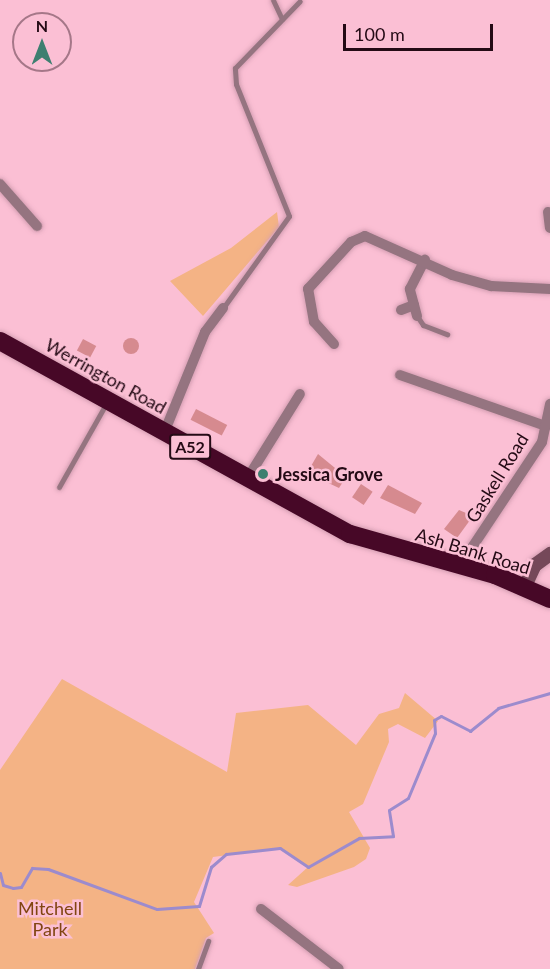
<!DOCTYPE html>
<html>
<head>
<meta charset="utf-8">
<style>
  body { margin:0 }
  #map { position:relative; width:550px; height:969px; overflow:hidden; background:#fbbfd4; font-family:Lato,sans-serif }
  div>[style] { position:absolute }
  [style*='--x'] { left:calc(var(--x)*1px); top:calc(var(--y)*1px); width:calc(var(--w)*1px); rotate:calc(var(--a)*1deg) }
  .green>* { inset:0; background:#f4b385 }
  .stream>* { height:3px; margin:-1.5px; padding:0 1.5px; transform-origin:1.5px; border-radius:1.5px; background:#9c8bcd }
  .building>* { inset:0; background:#d68a8f; transform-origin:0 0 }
  .round { border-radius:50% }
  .roads { filter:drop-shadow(0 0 2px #d49eb2) drop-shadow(0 0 2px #d49eb2) }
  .lane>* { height:5px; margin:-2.5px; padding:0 2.5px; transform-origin:2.5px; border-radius:2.5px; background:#957480 }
  .street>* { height:10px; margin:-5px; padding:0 5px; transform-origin:5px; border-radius:5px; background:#957480 }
  .secondary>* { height:14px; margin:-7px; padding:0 7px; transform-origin:7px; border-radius:7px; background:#754859 }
  .highway>* { height:18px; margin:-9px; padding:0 9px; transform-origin:9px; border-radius:9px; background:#470827 }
  .dots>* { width:16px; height:16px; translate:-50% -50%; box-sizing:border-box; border:3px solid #fbbfd4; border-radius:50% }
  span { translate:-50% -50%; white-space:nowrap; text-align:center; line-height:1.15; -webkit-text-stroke:5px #fbbfd4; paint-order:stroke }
  .shield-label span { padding:2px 4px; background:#fbbfd4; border:2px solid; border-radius:4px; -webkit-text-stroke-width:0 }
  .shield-label { font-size:16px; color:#240a15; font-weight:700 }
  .street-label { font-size:18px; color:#240a15 }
  .poi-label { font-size:18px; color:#240a15; font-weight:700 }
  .left { translate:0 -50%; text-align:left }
  .park-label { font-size:18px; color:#814511 }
  .north { position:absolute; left:12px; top:12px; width:60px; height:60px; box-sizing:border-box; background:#fbbfd4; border:2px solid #a57788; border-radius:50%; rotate:0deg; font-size:16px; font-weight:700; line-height:24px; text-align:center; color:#240a15 }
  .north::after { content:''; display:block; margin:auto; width:21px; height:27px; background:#3e7f70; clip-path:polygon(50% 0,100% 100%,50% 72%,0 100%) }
  .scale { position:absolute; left:343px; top:24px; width:150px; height:27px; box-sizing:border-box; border:3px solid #240a15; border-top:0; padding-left:8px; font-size:18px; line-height:21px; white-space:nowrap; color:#240a15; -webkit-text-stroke:4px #fbbfd4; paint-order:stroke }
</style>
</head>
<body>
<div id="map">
  <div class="green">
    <i style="clip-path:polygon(277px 212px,279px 227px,203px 316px,170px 281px,231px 248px)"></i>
    <i style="clip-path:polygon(62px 679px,227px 772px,236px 713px,308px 705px,356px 745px,379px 714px,399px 708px,405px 693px,438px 721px,425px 738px,398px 724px,388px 729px,389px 742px,363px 804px,349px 812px,370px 848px,366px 859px,354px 867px,297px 887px,288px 885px,308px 867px,280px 848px,213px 857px,194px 902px,214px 933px,206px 938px,195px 969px,0 969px,0 770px)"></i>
  </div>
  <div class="stream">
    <i style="--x:0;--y:873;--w:12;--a:76"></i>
    <i style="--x:3;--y:885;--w:10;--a:17"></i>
    <i style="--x:13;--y:888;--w:8;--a:-7"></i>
    <i style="--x:21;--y:887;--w:22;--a:-60"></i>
    <i style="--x:32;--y:868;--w:16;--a:4"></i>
    <i style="--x:48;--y:869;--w:116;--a:20.2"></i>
    <i style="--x:157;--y:909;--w:42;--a:-4.1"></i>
    <i style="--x:199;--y:906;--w:41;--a:-72.9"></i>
    <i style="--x:211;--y:867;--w:20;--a:-41"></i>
    <i style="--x:226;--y:854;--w:54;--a:-6.3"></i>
    <i style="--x:280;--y:848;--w:34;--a:34"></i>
    <i style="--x:308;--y:867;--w:59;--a:-29.6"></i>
    <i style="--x:359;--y:838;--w:34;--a:-3"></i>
    <i style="--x:393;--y:836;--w:26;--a:-99"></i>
    <i style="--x:389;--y:810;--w:22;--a:-32"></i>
    <i style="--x:408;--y:798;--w:70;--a:-67.4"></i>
    <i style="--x:435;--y:733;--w:13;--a:-94"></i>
    <i style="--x:434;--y:720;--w:8;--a:-30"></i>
    <i style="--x:441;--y:716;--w:33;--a:27"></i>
    <i style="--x:470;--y:731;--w:36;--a:-39"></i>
    <i style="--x:498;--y:708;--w:54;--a:-16.1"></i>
  </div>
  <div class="building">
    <i class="round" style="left:123px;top:338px;width:16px;height:16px"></i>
    <i style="left:83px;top:339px;width:15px;height:13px;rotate:28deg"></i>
    <i style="left:196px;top:409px;width:35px;height:12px;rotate:27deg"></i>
    <i style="clip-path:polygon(318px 454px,346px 477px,339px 488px,307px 473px)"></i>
    <i style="left:361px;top:484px;width:14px;height:16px;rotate:34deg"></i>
    <i style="clip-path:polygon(388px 485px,422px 503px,415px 514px,380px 498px)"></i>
    <i style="clip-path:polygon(459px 510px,473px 516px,457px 538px,444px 529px)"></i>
  </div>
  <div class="roads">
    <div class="lane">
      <i style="--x:273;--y:0;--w:21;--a:65"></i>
      <i style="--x:223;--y:308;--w:113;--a:-54.3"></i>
      <i style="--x:289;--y:216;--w:142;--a:-111.9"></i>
      <i style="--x:236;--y:84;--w:16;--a:-94"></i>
      <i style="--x:235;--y:68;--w:93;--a:-45.9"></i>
      <i style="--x:417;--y:316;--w:11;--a:56"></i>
      <i style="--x:423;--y:325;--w:26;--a:21"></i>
      <i style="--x:59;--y:487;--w:98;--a:-60.5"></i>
      <i style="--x:198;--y:969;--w:30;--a:-70"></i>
    </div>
    <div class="street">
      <i style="--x:0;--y:184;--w:56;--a:48.6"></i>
      <i style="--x:548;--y:212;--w:16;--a:83"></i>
      <i style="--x:401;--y:310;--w:14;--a:-21"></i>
      <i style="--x:417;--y:316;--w:28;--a:-105"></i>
      <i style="--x:410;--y:289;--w:33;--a:-63"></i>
      <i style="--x:334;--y:344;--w:30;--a:-132"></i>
      <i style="--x:314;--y:322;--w:34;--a:-100"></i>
      <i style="--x:308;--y:289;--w:64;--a:-47.5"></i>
      <i style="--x:351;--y:242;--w:15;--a:-23"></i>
      <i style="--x:365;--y:236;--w:95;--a:24.1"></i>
      <i style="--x:452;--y:275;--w:41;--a:15.8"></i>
      <i style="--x:491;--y:286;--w:59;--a:2.9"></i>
      <i style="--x:400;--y:375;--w:155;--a:19.3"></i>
      <i style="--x:164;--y:433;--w:109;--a:-67.9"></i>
      <i style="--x:205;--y:332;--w:30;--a:-53"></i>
      <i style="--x:247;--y:479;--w:100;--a:-58.1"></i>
      <i style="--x:465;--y:566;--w:18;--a:-71"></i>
      <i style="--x:471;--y:549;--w:128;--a:-56.4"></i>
      <i style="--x:542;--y:442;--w:39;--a:-78"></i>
      <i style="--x:261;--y:909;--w:98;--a:37.6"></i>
    </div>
    <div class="secondary">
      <i style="--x:525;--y:586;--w:23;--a:-65"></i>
      <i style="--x:535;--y:565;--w:19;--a:-36"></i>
    </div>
    <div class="highway">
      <i style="--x:0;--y:341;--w:400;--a:28.9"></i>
      <i style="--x:350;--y:534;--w:151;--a:15.8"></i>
      <i style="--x:495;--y:575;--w:60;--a:23.6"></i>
    </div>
  </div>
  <div class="dots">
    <i style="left:263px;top:474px;background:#3e7f70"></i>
  </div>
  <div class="shield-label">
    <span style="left:190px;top:447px">A52</span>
  </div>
  <div class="street-label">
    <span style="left:106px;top:376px;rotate:29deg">Werrington Road</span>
    <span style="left:497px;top:478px;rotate:-58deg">Gaskell Road</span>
    <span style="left:473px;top:551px;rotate:17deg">Ash Bank Road</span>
  </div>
  <div class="poi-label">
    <span class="left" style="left:275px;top:474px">Jessica Grove</span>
  </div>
  <div class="park-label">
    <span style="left:50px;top:919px">Mitchell<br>Park</span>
  </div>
  <div class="north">N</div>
  <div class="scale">100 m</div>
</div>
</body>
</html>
